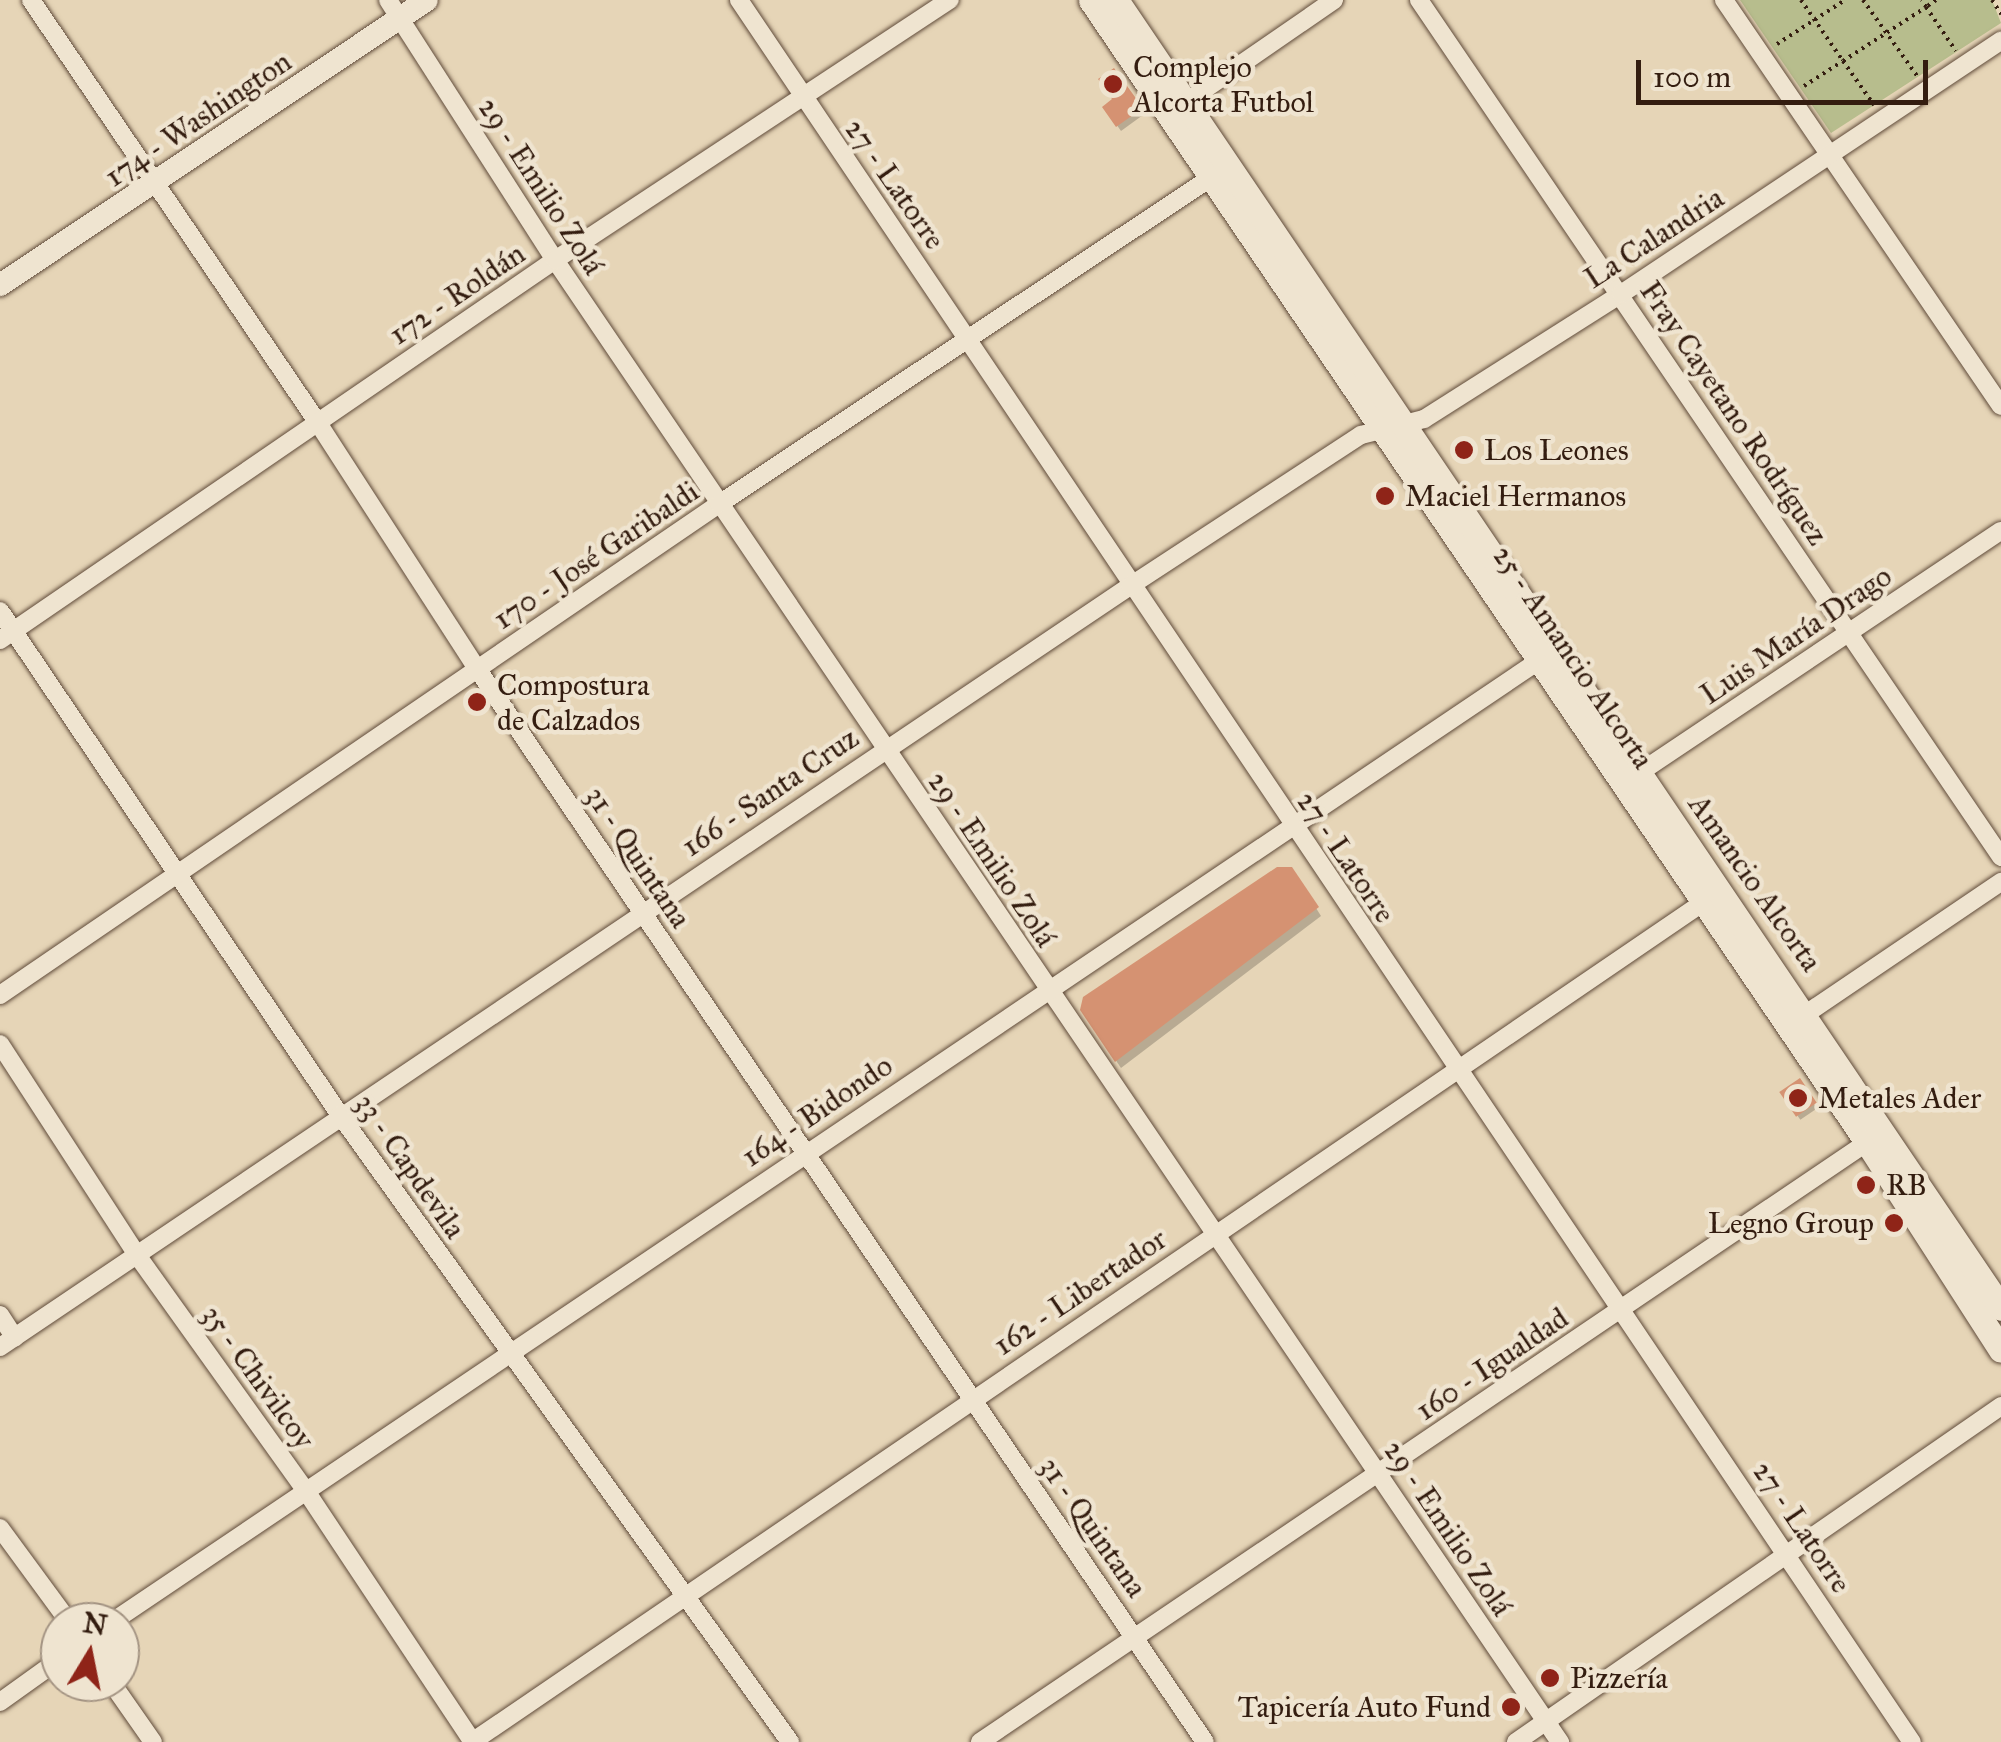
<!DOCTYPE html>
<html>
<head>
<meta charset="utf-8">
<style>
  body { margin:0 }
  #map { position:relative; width:2001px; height:1742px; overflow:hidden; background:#e6d5b7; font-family:"IM FELL Great Primer",serif }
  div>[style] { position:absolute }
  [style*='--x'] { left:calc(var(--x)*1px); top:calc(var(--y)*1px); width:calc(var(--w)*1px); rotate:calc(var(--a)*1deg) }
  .green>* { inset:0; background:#b7bd8d }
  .shadow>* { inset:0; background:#0003; transform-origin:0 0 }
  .building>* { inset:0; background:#d59272; transform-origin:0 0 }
  .path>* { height:4px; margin-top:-2px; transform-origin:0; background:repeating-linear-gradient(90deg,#341d10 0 2.5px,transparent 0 7.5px) }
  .roads { filter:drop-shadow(0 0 2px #604b3a) drop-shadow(0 0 2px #604b3a) }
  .minor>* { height:18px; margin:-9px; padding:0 9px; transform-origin:9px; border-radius:9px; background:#efe4d0 }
  .tertiary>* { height:22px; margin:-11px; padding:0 11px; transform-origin:11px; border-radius:11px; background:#efe4d0 }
  .secondary>* { height:25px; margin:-12.5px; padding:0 12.5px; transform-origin:12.5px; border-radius:12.5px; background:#efe4d0 }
  .dots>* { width:28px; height:28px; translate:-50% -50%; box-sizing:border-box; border:5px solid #efe4d0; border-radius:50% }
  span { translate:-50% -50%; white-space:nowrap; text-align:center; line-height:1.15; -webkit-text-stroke:9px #efe4d0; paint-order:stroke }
  .poi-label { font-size:30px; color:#341d10 }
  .left { translate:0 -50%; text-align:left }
  .right { translate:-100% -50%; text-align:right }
  .street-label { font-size:30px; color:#341d10 }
  .north { position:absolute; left:40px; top:1602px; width:100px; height:100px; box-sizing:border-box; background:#efe4d0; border:2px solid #a49483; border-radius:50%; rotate:10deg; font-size:28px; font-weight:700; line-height:40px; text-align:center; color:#341d10 }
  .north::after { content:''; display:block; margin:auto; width:35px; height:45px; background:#8f2418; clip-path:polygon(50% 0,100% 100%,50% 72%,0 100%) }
  .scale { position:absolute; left:1636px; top:60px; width:292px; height:45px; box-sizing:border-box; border:5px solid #341d10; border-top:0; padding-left:12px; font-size:30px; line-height:35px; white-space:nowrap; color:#341d10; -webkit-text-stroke:8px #efe4d0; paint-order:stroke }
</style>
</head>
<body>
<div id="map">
  <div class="green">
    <i style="clip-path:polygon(1740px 0,1992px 0,2001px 23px,1831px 133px)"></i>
  </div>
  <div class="shadow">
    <i style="clip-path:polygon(1113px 72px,1143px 115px,1121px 131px,1105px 108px,1114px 99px)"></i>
    <i style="clip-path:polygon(1316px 908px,1321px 916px,1121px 1068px,1088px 1019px)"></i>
    <i style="left:1799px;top:1082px;width:32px;height:20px;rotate:56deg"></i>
  </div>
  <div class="building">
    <i style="clip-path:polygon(1114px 68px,1143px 108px,1116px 127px,1102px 107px,1112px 99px,1098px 79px)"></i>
    <i style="clip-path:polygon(1277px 867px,1292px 867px,1319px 907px,1115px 1062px,1080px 1010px,1083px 997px)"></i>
    <i style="left:1800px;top:1078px;width:30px;height:25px;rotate:56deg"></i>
  </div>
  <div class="path">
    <i style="--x:1801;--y:0;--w:74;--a:55.5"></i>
    <i style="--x:1843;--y:61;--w:99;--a:-33"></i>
    <i style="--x:1926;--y:7;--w:8;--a:-120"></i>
    <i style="--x:1863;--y:0;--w:95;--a:54.5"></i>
    <i style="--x:1936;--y:0;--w:12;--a:145"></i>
    <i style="--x:1926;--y:7;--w:53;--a:55.7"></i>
    <i style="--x:1992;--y:0;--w:17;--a:57"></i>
    <i style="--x:1777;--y:44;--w:81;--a:-32.9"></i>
    <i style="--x:1804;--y:86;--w:46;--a:-32.7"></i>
    <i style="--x:1843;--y:61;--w:54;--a:54.8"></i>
  </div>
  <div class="roads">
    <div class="minor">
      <i style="--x:31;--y:0;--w:511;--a:55.84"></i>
      <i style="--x:318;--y:423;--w:294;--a:57.1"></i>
      <i style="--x:478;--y:670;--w:1295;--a:55.86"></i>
      <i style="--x:388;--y:0;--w:309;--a:57.3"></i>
      <i style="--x:555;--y:260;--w:1791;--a:55.86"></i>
      <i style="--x:739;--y:0;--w:2100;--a:56.05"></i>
      <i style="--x:1419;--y:0;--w:1036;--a:55.82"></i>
      <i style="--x:1724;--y:0;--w:491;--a:55.7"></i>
      <i style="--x:1176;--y:109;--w:192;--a:-34.6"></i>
      <i style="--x:0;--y:611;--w:608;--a:56"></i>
      <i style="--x:340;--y:1115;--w:772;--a:54.33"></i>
      <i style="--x:0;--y:640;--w:673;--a:-34.4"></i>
      <i style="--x:555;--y:260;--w:473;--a:-33.4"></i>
      <i style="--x:1630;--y:779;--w:446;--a:-33.8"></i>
      <i style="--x:0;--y:995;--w:871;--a:-34.33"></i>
      <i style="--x:719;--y:504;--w:599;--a:-33.56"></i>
      <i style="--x:1794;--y:1022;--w:250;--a:-34.1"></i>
      <i style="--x:0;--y:1044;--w:252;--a:57"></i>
      <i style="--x:137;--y:1255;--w:287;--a:54.4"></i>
      <i style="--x:304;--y:1488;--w:305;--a:56.4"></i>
      <i style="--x:0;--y:1315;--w:27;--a:57"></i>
      <i style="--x:0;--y:1347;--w:1362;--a:-33.96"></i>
      <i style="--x:1130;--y:586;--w:276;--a:-33.2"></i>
      <i style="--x:1361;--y:435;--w:65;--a:-14.3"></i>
      <i style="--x:1424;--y:419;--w:233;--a:-32.4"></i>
      <i style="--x:1621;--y:294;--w:457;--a:-33.7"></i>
      <i style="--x:0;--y:1528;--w:117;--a:53.7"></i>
      <i style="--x:112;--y:1622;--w:1730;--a:-33.97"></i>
      <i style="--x:111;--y:1682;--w:73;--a:55"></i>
      <i style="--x:0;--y:1702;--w:74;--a:-35.6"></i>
      <i style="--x:472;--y:1742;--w:1500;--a:-34.29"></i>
      <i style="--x:980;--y:1742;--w:1080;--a:-34.06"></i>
      <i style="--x:1516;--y:1742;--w:590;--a:-34.71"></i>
    </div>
    <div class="tertiary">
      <i style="--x:0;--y:285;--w:513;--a:-33.72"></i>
    </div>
    <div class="secondary">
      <i style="--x:1091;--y:0;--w:1381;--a:55.8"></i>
      <i style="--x:1867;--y:1142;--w:247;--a:57.2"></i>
      <i style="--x:1116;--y:0;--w:1579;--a:55.92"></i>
    </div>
  </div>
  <div class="dots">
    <i style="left:1113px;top:84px;background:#8f2418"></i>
    <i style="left:1464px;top:450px;background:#8f2418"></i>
    <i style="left:1385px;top:496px;background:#8f2418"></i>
    <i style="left:477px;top:702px;background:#8f2418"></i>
    <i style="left:1798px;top:1098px;background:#8f2418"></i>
    <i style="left:1866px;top:1185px;background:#8f2418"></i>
    <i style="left:1894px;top:1223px;background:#8f2418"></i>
    <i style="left:1550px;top:1678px;background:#8f2418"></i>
    <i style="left:1511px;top:1707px;background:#8f2418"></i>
  </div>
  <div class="poi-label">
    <span class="left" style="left:1133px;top:84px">Complejo<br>Alcorta Futbol</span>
    <span class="left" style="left:1484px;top:450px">Los Leones</span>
    <span class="left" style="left:1405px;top:496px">Maciel Hermanos</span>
    <span class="left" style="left:497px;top:702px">Compostura<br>de Calzados</span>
    <span class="left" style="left:1818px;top:1098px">Metales Ader</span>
    <span class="left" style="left:1886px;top:1185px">RB</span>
    <span class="right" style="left:1874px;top:1223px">Legno Group</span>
    <span class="left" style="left:1570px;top:1678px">Pizzería</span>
    <span class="right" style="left:1491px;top:1707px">Tapicería Auto Fund</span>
  </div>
  <div class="street-label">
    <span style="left:198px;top:119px;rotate:-34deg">174 - Washington</span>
    <span style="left:895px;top:184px;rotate:55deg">27 - Latorre</span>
    <span style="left:541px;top:186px;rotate:57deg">29 - Emilio Zolá</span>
    <span style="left:1654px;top:238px;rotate:-33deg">La Calandria</span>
    <span style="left:457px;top:294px;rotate:-34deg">172 - Roldán</span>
    <span style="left:1734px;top:413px;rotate:56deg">Fray Cayetano Rodríguez</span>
    <span style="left:596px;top:555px;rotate:-34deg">170 - José Garibaldi</span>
    <span style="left:1796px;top:635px;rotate:-34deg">Luis María Drago</span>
    <span style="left:1573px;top:657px;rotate:56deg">25 - Amancio Alcorta</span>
    <span style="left:770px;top:792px;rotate:-34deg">166 - Santa Cruz</span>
    <span style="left:638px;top:857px;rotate:56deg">31 - Quintana</span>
    <span style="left:1346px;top:857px;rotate:56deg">27 - Latorre</span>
    <span style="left:992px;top:859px;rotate:56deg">29 - Emilio Zolá</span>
    <span style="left:1755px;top:883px;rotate:55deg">Amancio Alcorta</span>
    <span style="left:817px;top:1111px;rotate:-34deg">164 - Bidondo</span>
    <span style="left:410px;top:1166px;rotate:55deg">33 - Capdevila</span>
    <span style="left:1080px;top:1292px;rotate:-34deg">162 - Libertador</span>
    <span style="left:1492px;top:1364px;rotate:-34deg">160 - Igualdad</span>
    <span style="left:258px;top:1377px;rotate:54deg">35 - Chivilcoy</span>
    <span style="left:1093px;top:1527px;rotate:55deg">31 - Quintana</span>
    <span style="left:1802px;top:1527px;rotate:56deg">27 - Latorre</span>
    <span style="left:1448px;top:1528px;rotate:56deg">29 - Emilio Zolá</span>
  </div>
  <div class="north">N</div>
  <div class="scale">100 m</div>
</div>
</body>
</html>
